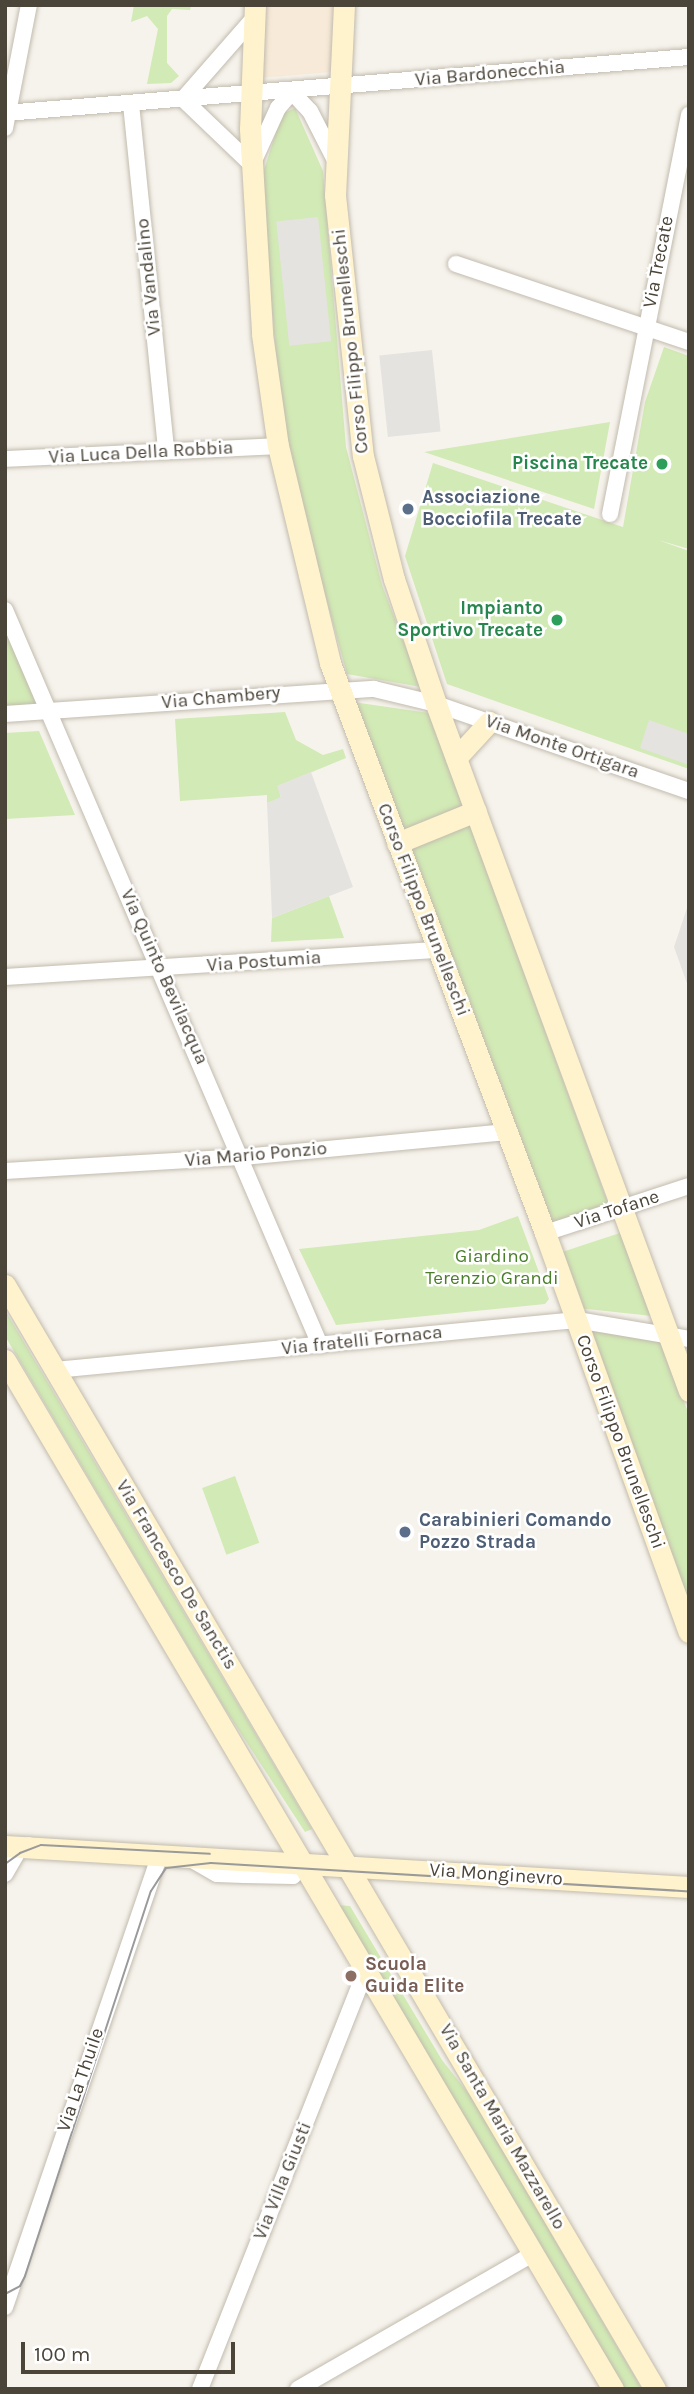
<!DOCTYPE html>
<html>
<head>
<meta charset="utf-8">
<style>
  body { margin:0 }
  #map { position:relative; width:694px; height:2394px; overflow:hidden; background:#f6f3ec; font-family:Karla,sans-serif }
  div>[style] { position:absolute }
  [style*='--x'] { left:calc(var(--x)*1px); top:calc(var(--y)*1px); width:calc(var(--w)*1px); rotate:calc(var(--a)*1deg) }
  .commercial>* { inset:0; background:#f7ead8 }
  .green>* { inset:0; background:#d2eab5; transform-origin:0 0 }
  .parking>* { inset:0; background:#e5e3e0; transform-origin:0 0 }
  .roads { filter:drop-shadow(0 0 2px #c2bbae) drop-shadow(0 0 2px #c2bbae) }
  .street>* { height:16px; margin:-8px; padding:0 8px; transform-origin:8px; border-radius:8px; background:#fff }
  .secondary>* { height:21px; margin:-10.5px; padding:0 10.5px; transform-origin:10.5px; border-radius:10.5px; background:#fff3cd }
  .tram>* { height:2px; margin:-1px; padding:0 1px; transform-origin:1px; border-radius:1px; background:#9a9a9a }
  .dots>* { width:19px; height:19px; translate:-50% -50%; box-sizing:border-box; border:4px solid #fff; border-radius:50% }
  span { translate:-50% -50%; white-space:nowrap; text-align:center; line-height:1.15; -webkit-text-stroke:5px #fff; paint-order:stroke }
  .street-label { font-size:19px; color:#4b4439 }
  .leisure-label { font-size:19px; color:#27864d; font-weight:700 }
  .right { translate:-100% -50%; text-align:right }
  .service-label { font-size:19px; color:#4e5e75; font-weight:700 }
  .left { translate:0 -50%; text-align:left }
  .park-label { font-size:19px; color:#4a7f2a }
  .education-label { font-size:19px; color:#785e54; font-weight:700 }
  .frame { position:absolute; inset:0; border:7px solid #4b4439; pointer-events:none }
  .scale { position:absolute; left:21px; top:2342px; width:214px; height:32px; box-sizing:border-box; border:4px solid #4b4439; border-top:0; padding-left:9px; font-size:21px; line-height:24px; white-space:nowrap; color:#4b4439; -webkit-text-stroke:5px #fff; paint-order:stroke }
</style>
</head>
<body>
<div id="map">
  <div class="commercial">
    <i style="clip-path:polygon(264px 5px,338px 5px,331px 72px,260px 78px)"></i>
  </div>
  <div class="green">
    <i style="clip-path:polygon(134px 5px,191px 5px,190px 10px,172px 9px,167px 16px,167px 63px,179px 76px,171px 83px,147px 84px,158px 29px,147px 16px,131px 22px)"></i>
    <i style="clip-path:polygon(295px 108px,323px 171px,346px 447px,382px 585px,421px 687px,347px 674px,285px 450px,260px 182px,282px 114px)"></i>
    <i style="clip-path:polygon(664px 347px,689px 356px,689px 549px,658px 540px,689px 551px,689px 769px,447px 684px,405px 556px,433px 463px,623px 527px,645px 402px)"></i>
    <i style="clip-path:polygon(610px 422px,594px 509px,424px 452px)"></i>
    <i style="clip-path:polygon(5px 610px,48px 712px,5px 714px)"></i>
    <i style="clip-path:polygon(353px 702px,429px 713px,609px 1206px,554px 1227px)"></i>
    <i style="clip-path:polygon(285px 712px,296px 740px,323px 755px,343px 749px,346px 758px,278px 786px,281px 798px,267px 803px,267px 795px,180px 801px,175px 719px)"></i>
    <i style="clip-path:polygon(39px 731px,75px 815px,5px 819px,5px 733px)"></i>
    <i style="clip-path:polygon(329px 896px,344px 938px,271px 942px,272px 918px)"></i>
    <i style="clip-path:polygon(518px 1216px,549px 1299px,545px 1304px,336px 1325px,299px 1249px,479px 1230px)"></i>
    <i style="clip-path:polygon(620px 1233px,652px 1316px,578px 1308px,556px 1254px)"></i>
    <i style="clip-path:polygon(5px 1310px,312px 1829px,305px 1832px,223px 1706px,5px 1336px)"></i>
    <i style="clip-path:polygon(587px 1329px,662px 1342px,689px 1415px,689px 1608px)"></i>
    <i style="left:235px;top:1476px;width:71px;height:35px;rotate:70deg"></i>
    <i style="clip-path:polygon(337px 1905px,350px 1906px,442px 2060px,472px 2098px,642px 2389px,622px 2389px)"></i>
  </div>
  <div class="parking">
    <i style="left:318px;top:217px;width:125px;height:42px;rotate:84deg"></i>
    <i style="left:432px;top:350px;width:82px;height:53px;rotate:84deg"></i>
    <i style="clip-path:polygon(649px 720px,689px 734px,689px 765px,640px 748px)"></i>
    <i style="clip-path:polygon(311px 772px,353px 887px,272px 918px,267px 803px,281px 797px,277px 786px)"></i>
    <i style="clip-path:polygon(689px 902px,689px 989px,674px 947px)"></i>
  </div>
  <div class="roads">
    <div class="street">
      <i style="--x:292;--y:92;--w:26;--a:47"></i>
      <i style="--x:310;--y:111;--w:55;--a:63"></i>
      <i style="--x:183;--y:99;--w:95;--a:43.7"></i>
      <i style="--x:252;--y:165;--w:63;--a:-65.5"></i>
      <i style="--x:278;--y:108;--w:21;--a:-49"></i>
      <i style="--x:183;--y:99;--w:108;--a:-48.8"></i>
      <i style="--x:131;--y:104;--w:349;--a:84.2"></i>
      <i style="--x:5;--y:113;--w:686;--a:-4.68"></i>
      <i style="--x:5;--y:128;--w:125;--a:-79"></i>
      <i style="--x:456;--y:264;--w:246;--a:18.5"></i>
      <i style="--x:5;--y:459;--w:273;--a:-2.7"></i>
      <i style="--x:610;--y:514;--w:407;--a:-78.8"></i>
      <i style="--x:5;--y:610;--w:800;--a:66.8"></i>
      <i style="--x:5;--y:714;--w:370;--a:-3.9"></i>
      <i style="--x:374;--y:689;--w:64;--a:13.6"></i>
      <i style="--x:436;--y:704;--w:268;--a:19"></i>
      <i style="--x:5;--y:977;--w:435;--a:-3.6"></i>
      <i style="--x:5;--y:1171;--w:238;--a:-3.4"></i>
      <i style="--x:243;--y:1157;--w:265;--a:-5.4"></i>
      <i style="--x:545;--y:1233;--w:151;--a:-18.1"></i>
      <i style="--x:55;--y:1370;--w:524;--a:-5.47"></i>
      <i style="--x:577;--y:1320;--w:114;--a:9.6"></i>
      <i style="--x:189;--y:1858;--w:32;--a:30"></i>
      <i style="--x:217;--y:1874;--w:27;--a:2"></i>
      <i style="--x:244;--y:1875;--w:49;--a:1.2"></i>
      <i style="--x:293;--y:1876;--w:16;--a:-50"></i>
      <i style="--x:5;--y:1874;--w:30;--a:-60"></i>
      <i style="--x:20;--y:1848;--w:9;--a:-18"></i>
      <i style="--x:5;--y:2307;--w:478;--a:-71.1"></i>
      <i style="--x:200;--y:2389;--w:431;--a:-68.4"></i>
      <i style="--x:359;--y:1988;--w:16;--a:-55"></i>
      <i style="--x:298;--y:2389;--w:271;--a:-29.9"></i>
    </div>
    <div class="secondary">
      <i style="--x:255;--y:5;--w:124;--a:92.3"></i>
      <i style="--x:250;--y:129;--w:205;--a:86.6"></i>
      <i style="--x:262;--y:334;--w:113;--a:81.9"></i>
      <i style="--x:278;--y:446;--w:223;--a:76.5"></i>
      <i style="--x:330;--y:663;--w:609;--a:69.33"></i>
      <i style="--x:545;--y:1233;--w:424;--a:70.2"></i>
      <i style="--x:344;--y:5;--w:190;--a:92.7"></i>
      <i style="--x:335;--y:195;--w:262;--a:83.9"></i>
      <i style="--x:363;--y:456;--w:127;--a:75.9"></i>
      <i style="--x:394;--y:579;--w:132;--a:71.4"></i>
      <i style="--x:436;--y:704;--w:732;--a:69.78"></i>
      <i style="--x:456;--y:758;--w:49;--a:-47.5"></i>
      <i style="--x:397;--y:843;--w:85;--a:-22.1"></i>
      <i style="--x:5;--y:1285;--w:1281;--a:59.51"></i>
      <i style="--x:5;--y:1360;--w:1195;--a:59.42"></i>
      <i style="--x:5;--y:1846;--w:685;--a:3.43"></i>
    </div>
  </div>
  <div class="tram">
    <i style="--x:5;--y:1864;--w:19;--a:-36"></i>
    <i style="--x:20;--y:1853;--w:22;--a:-21"></i>
    <i style="--x:41;--y:1845;--w:169;--a:3"></i>
    <i style="--x:5;--y:2294;--w:17;--a:-28"></i>
    <i style="--x:20;--y:2286;--w:11;--a:-63"></i>
    <i style="--x:25;--y:2276;--w:405;--a:-71.9"></i>
    <i style="--x:151;--y:1891;--w:27;--a:-57"></i>
    <i style="--x:166;--y:1868;--w:45;--a:-6.3"></i>
    <i style="--x:211;--y:1863;--w:479;--a:3.4"></i>
  </div>
  <div class="dots">
    <i style="left:662px;top:464px;background:#2e9e5b"></i>
    <i style="left:408px;top:509px;background:#5c6f8a"></i>
    <i style="left:557px;top:620px;background:#2e9e5b"></i>
    <i style="left:405px;top:1532px;background:#5c6f8a"></i>
    <i style="left:351px;top:1976px;background:#8d6e63"></i>
  </div>
  <div class="street-label">
    <span style="left:490px;top:74px;rotate:-5deg">Via Bardonecchia</span>
    <span style="left:659px;top:262px;rotate:-79deg">Via Trecate</span>
    <span style="left:149px;top:277px;rotate:-96deg">Via Vandalino</span>
    <span style="left:351px;top:341px;rotate:-96deg">Corso Filippo Brunelleschi</span>
    <span style="left:141px;top:453px;rotate:-3deg">Via Luca Della Robbia</span>
    <span style="left:221px;top:698px;rotate:-5deg">Via Chambery</span>
    <span style="left:562px;top:747px;rotate:19deg">Via Monte Ortigara</span>
    <span style="left:423px;top:910px;rotate:69deg">Corso Filippo Brunelleschi</span>
    <span style="left:264px;top:962px;rotate:-4deg">Via Postumia</span>
    <span style="left:164px;top:977px;rotate:66deg">Via Quinto Bevilacqua</span>
    <span style="left:256px;top:1155px;rotate:-5deg">Via Mario Ponzio</span>
    <span style="left:617px;top:1210px;rotate:-18deg">Via Tofane</span>
    <span style="left:362px;top:1341px;rotate:-6deg">Via fratelli Fornaca</span>
    <span style="left:620px;top:1442px;rotate:70deg">Corso Filippo Brunelleschi</span>
    <span style="left:176px;top:1575px;rotate:59deg">Via Francesco De Sanctis</span>
    <span style="left:496px;top:1875px;rotate:4deg">Via Monginevro</span>
    <span style="left:81px;top:2080px;rotate:-71deg">Via La Thuile</span>
    <span style="left:502px;top:2127px;rotate:60deg">Via Santa Maria Mazzarello</span>
    <span style="left:283px;top:2181px;rotate:-68deg">Via Villa Giusti</span>
  </div>
  <div class="leisure-label">
    <span class="right" style="left:648px;top:464px">Piscina Trecate</span>
    <span class="right" style="left:543px;top:620px">Impianto<br>Sportivo Trecate</span>
  </div>
  <div class="service-label">
    <span class="left" style="left:422px;top:509px">Associazione<br>Bocciofila Trecate</span>
    <span class="left" style="left:419px;top:1532px">Carabinieri Comando<br>Pozzo Strada</span>
  </div>
  <div class="park-label">
    <span style="left:492px;top:1268px">Giardino<br>Terenzio Grandi</span>
  </div>
  <div class="education-label">
    <span class="left" style="left:365px;top:1976px">Scuola<br>Guida Elite</span>
  </div>
  <div class="frame"></div>
  <div class="scale">100 m</div>
</div>
</body>
</html>
